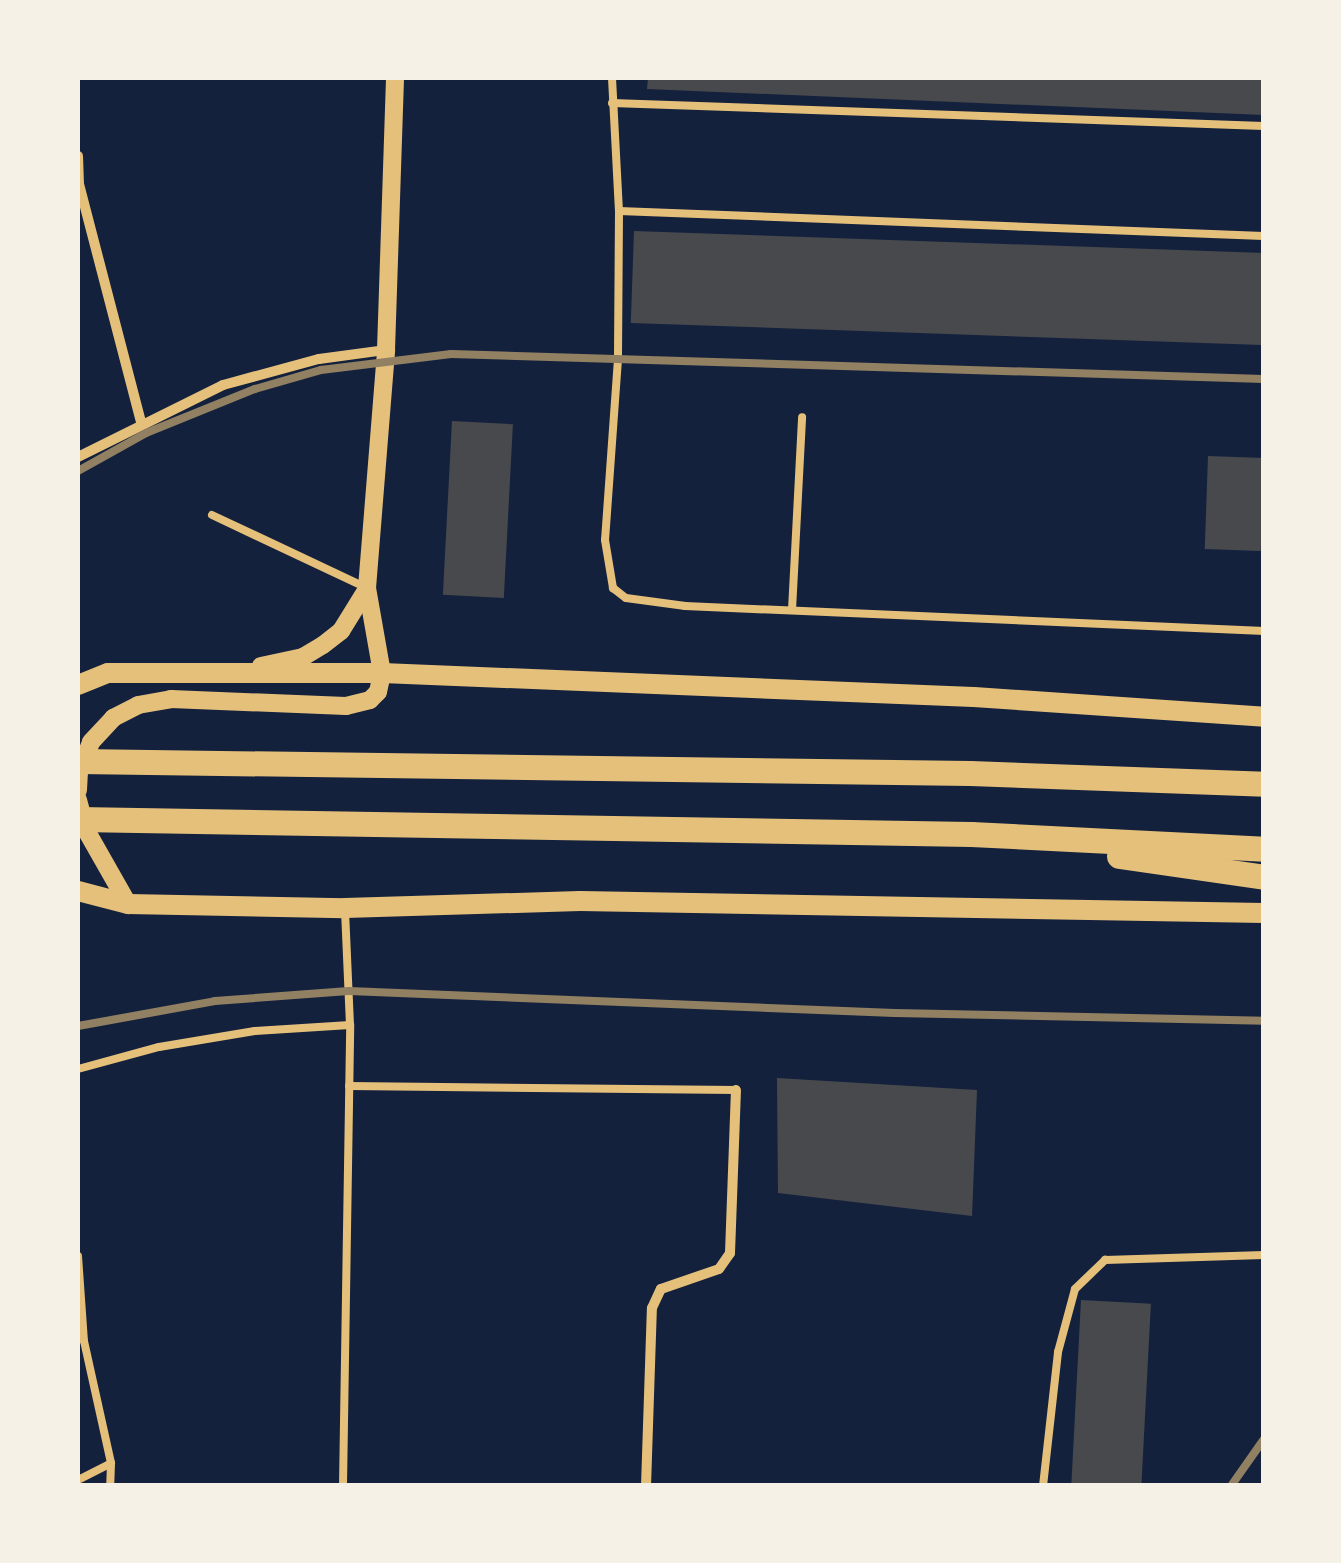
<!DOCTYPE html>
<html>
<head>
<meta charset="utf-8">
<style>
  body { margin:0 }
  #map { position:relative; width:1341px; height:1563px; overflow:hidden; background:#14213d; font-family:"Public Sans",sans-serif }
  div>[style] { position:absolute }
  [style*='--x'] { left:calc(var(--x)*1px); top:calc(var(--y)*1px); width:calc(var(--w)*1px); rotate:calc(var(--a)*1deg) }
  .building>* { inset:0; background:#48494c; transform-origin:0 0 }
  .service>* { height:8px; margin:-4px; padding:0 4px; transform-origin:4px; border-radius:4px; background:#e5c07b }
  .minor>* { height:10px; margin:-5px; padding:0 5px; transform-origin:5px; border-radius:5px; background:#e5c07b }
  .tertiary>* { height:18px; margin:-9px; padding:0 9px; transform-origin:9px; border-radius:9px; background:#e5c07b }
  .secondary>* { height:20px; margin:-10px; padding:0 10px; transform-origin:10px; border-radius:10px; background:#e5c07b }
  .primary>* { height:25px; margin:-12.5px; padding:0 12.5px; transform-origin:12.5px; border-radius:12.5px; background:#e5c07b }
  .rail>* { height:8px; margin:-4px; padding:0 4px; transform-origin:4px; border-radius:4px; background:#918062 }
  span { translate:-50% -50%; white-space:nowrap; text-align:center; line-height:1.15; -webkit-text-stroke:8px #f6f1e7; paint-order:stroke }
  .frame { position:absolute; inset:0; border:80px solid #f6f1e7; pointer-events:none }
</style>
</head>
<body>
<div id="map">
  <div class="building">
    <i style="clip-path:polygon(648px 78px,1264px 78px,1264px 115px,647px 89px)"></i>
    <i style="left:634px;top:231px;width:631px;height:92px;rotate:2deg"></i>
    <i style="left:452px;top:421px;width:61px;height:174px;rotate:3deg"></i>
    <i style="left:1208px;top:456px;width:56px;height:93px;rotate:2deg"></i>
    <i style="clip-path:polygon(777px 1078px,977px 1090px,972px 1216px,778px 1193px)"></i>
    <i style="left:1081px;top:1300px;width:70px;height:186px;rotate:3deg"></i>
  </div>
  <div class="service">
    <i style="--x:612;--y:78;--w:133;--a:87"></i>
    <i style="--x:619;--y:211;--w:148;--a:90.4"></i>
    <i style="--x:618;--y:359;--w:181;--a:94.1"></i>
    <i style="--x:605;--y:540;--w:49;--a:80.5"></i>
    <i style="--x:613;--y:588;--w:16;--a:38"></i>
    <i style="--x:626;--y:598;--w:60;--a:7.7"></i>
    <i style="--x:685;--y:606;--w:580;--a:2.47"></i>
    <i style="--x:612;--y:103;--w:652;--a:2.02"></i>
    <i style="--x:619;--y:211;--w:645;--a:2.22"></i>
    <i style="--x:212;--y:515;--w:171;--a:25.2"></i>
    <i style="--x:792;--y:610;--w:193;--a:-87"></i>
    <i style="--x:78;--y:1069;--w:84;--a:-15.2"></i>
    <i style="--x:159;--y:1047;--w:97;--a:-9.5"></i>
    <i style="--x:255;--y:1031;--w:95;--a:-3.6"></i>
    <i style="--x:349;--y:1086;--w:387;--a:0.6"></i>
    <i style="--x:78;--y:1256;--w:85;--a:86"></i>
    <i style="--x:84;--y:1341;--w:125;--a:77.5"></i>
    <i style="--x:111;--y:1463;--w:23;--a:92"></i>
    <i style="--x:78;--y:1480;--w:37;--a:-27"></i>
    <i style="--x:343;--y:1486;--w:461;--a:-89.1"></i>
    <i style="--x:350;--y:1025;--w:113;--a:-92.5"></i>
    <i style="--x:1043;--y:1486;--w:135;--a:-83.6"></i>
    <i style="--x:1058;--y:1352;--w:65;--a:-74.9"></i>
    <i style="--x:1075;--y:1289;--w:42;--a:-44"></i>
    <i style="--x:1105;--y:1260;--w:159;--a:-1.8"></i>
  </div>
  <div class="minor">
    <i style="--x:78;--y:156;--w:28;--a:88"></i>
    <i style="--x:79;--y:184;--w:246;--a:75.4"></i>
    <i style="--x:78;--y:457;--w:162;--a:-26.4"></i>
    <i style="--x:223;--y:385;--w:99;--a:-15.2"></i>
    <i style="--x:319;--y:359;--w:68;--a:-7.7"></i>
    <i style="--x:646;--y:1486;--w:178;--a:-88.1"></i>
    <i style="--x:652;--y:1308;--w:21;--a:-65"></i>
    <i style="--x:661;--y:1289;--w:61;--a:-19"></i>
    <i style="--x:719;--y:1269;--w:19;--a:-55"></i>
    <i style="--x:730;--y:1253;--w:163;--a:-87.9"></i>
  </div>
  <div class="tertiary">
    <i style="--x:261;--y:666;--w:43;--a:-12.1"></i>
    <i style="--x:303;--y:657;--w:23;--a:-31"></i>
    <i style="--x:323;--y:645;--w:23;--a:-38"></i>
    <i style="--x:341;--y:631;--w:49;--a:-58.2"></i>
    <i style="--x:78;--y:790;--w:18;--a:-87"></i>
    <i style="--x:79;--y:772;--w:32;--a:-68"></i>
    <i style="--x:91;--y:742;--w:33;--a:-47"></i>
    <i style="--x:113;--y:718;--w:28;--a:-27"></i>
    <i style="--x:138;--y:705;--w:34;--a:-10"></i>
    <i style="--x:171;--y:699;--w:175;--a:2.3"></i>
    <i style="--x:346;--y:706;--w:25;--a:-14"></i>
    <i style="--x:370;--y:700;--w:11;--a:-45"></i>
    <i style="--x:378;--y:692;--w:19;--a:-78"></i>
    <i style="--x:382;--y:673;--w:86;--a:-100"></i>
    <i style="--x:367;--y:588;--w:239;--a:-85.4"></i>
    <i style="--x:386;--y:350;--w:272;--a:-88.1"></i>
    <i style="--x:78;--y:800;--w:31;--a:75"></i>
    <i style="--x:86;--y:830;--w:85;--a:60.4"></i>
  </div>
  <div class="secondary">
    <i style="--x:78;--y:685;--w:32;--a:-22"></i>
    <i style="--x:108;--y:673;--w:274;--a:0"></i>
    <i style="--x:382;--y:673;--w:592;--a:2.32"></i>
    <i style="--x:974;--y:697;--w:291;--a:3.9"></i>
    <i style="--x:78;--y:891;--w:52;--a:14.6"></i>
    <i style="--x:128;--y:904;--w:217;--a:1.1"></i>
    <i style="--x:345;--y:908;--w:235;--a:-1.7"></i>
    <i style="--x:580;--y:901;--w:684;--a:1.01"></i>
  </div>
  <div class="primary">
    <i style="--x:78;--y:761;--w:892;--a:0.77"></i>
    <i style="--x:970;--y:773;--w:294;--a:2.1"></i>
    <i style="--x:78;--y:819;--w:893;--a:0.96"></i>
    <i style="--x:971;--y:834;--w:293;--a:2.9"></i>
    <i style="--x:1119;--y:856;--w:147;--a:8.2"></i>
  </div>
  <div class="rail">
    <i style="--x:78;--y:471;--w:78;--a:-29.2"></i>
    <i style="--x:146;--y:433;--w:118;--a:-22"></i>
    <i style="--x:255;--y:389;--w:69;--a:-16.1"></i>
    <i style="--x:321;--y:370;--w:131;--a:-7"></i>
    <i style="--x:451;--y:354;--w:813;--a:1.76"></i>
    <i style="--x:78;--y:1026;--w:139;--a:-10.3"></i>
    <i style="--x:215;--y:1001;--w:134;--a:-4.3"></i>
    <i style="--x:349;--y:991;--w:546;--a:2.31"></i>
    <i style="--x:895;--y:1013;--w:369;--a:1.2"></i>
    <i style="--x:1231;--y:1486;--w:57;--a:-54.9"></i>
  </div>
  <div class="frame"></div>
</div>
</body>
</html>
